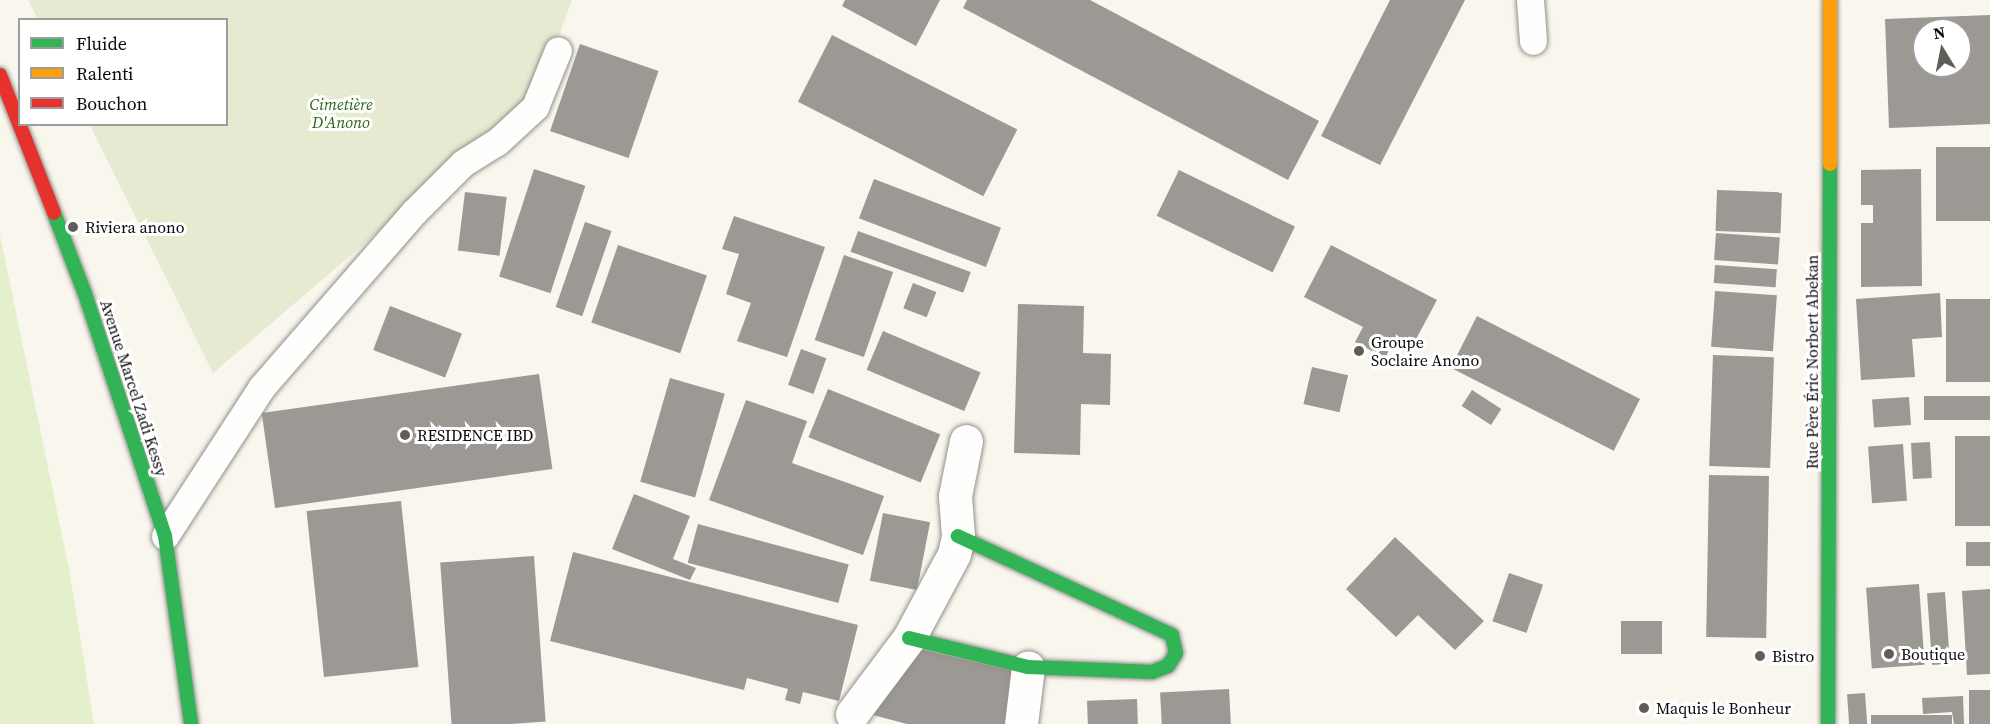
<!DOCTYPE html>
<html>
<head>
<meta charset="utf-8">
<style>
  body { margin:0 }
  #map { position:relative; width:1990px; height:724px; overflow:hidden; background:#f9f6ed; font-family:"Source Serif 4",serif }
  div>[style] { position:absolute }
  [style*='--x'] { left:calc(var(--x)*1px); top:calc(var(--y)*1px); width:calc(var(--w)*1px); rotate:calc(var(--a)*1deg) }
  .green>* { inset:0; background:#e4f0cb }
  .cemetery>* { inset:0; background:#e6ead0 }
  .building>* { inset:0; background:#9c9893; transform-origin:0 0 }
  .roads { filter:drop-shadow(0 0 2px #92908c) drop-shadow(0 0 2px #92908c) }
  .lane>* { height:27px; margin:-13.5px; padding:0 13.5px; transform-origin:13.5px; border-radius:13.5px; background:#fefefc }
  .street>* { height:33px; margin:-16.5px; padding:0 16.5px; transform-origin:16.5px; border-radius:16.5px; background:#fefefc }
  .fast>* { height:14px; margin:-7px; padding:0 7px; transform-origin:7px; border-radius:7px; background:#30b455 }
  .slow>* { height:14px; margin:-7px; padding:0 7px; transform-origin:7px; border-radius:7px; background:#ff9f0a }
  .jam>* { height:14px; margin:-7px; padding:0 7px; transform-origin:7px; border-radius:7px; background:#e5322d }
  .dots>* { width:16px; height:16px; translate:-50% -50%; box-sizing:border-box; border:3px solid #fff; border-radius:50% }
  span { translate:-50% -50%; white-space:nowrap; text-align:center; line-height:1.15; -webkit-text-stroke:6px #fff; paint-order:stroke }
  .park-label { font-size:16px; color:#2e6418; font-style:italic }
  .poi-label { font-size:16px; color:#0a0a0a }
  .left { translate:0 -50%; text-align:left }
  .street-label { font-size:16px; color:#0a0a0a }
  .legend { position:absolute; left:18px; top:18px; width:210px; height:108px; box-sizing:border-box; background:#fff; border:2px solid #9d9d9d; margin:0; padding:8px 10px; list-style:none; font-size:18px; color:#0a0a0a }
  .legend li { display:flex; align-items:center; gap:12px; height:30px }
  .legend b { width:30px; border:2px solid #9d9d9d }
  .north { position:absolute; left:1912px; top:18px; width:60px; height:60px; box-sizing:border-box; background:#fff; border:2px solid #9d9d9d; border-radius:50%; rotate:350deg; font-size:16px; font-weight:700; line-height:24px; text-align:center; color:#0a0a0a }
  .north::after { content:''; display:block; margin:auto; width:21px; height:27px; background:#5e5d59; clip-path:polygon(50% 0,100% 100%,50% 72%,0 100%) }
</style>
</head>
<body>
<div id="map">
  <div class="green">
    <i style="clip-path:polygon(0 235px,70px 574px,94px 724px,0 724px)"></i>
  </div>
  <div class="cemetery">
    <i style="clip-path:polygon(28px 0,572px 0,537px 96px,213px 373px,90px 125px,226px 124px,226px 20px,38px 19px)"></i>
  </div>
  <div class="building">
    <i style="clip-path:polygon(845px 0,940px 0,916px 46px,842px 6px)"></i>
    <i style="clip-path:polygon(967px 0,1090px 0,1319px 121px,1288px 180px,963px 8px)"></i>
    <i style="clip-path:polygon(1390px 0,1465px 0,1380px 165px,1321px 136px)"></i>
    <i style="clip-path:polygon(evenodd,1990px 15px,1990px 124px,1889px 128px,1885px 19px,1990px 15px,1924px 30px,1960px 30px,1960px 66px,1924px 66px,1924px 30px)"></i>
    <i style="left:832px;top:35px;width:208px;height:75px;rotate:27deg"></i>
    <i style="left:580px;top:44px;width:83px;height:92px;rotate:19deg"></i>
    <i style="left:1990px;top:147px;width:74px;height:54px;rotate:90deg"></i>
    <i style="left:534px;top:169px;width:54px;height:113px;rotate:18deg"></i>
    <i style="clip-path:polygon(1921px 169px,1922px 286px,1861px 287px,1861px 223px,1873px 223px,1873px 205px,1861px 205px,1861px 170px)"></i>
    <i style="left:1179px;top:170px;width:129px;height:51px;rotate:26deg"></i>
    <i style="left:874px;top:179px;width:136px;height:42px;rotate:21deg"></i>
    <i style="left:1717px;top:190px;width:65px;height:41px;rotate:2deg"></i>
    <i style="left:465px;top:192px;width:42px;height:59px;rotate:7deg"></i>
    <i style="clip-path:polygon(734px 216px,825px 247px,787px 357px,737px 341px,751px 303px,726px 294px,739px 254px,722px 249px)"></i>
    <i style="left:585px;top:222px;width:28px;height:90px;rotate:19deg"></i>
    <i style="left:858px;top:231px;width:120px;height:22px;rotate:20deg"></i>
    <i style="left:1716px;top:233px;width:64px;height:27px;rotate:4deg"></i>
    <i style="left:618px;top:245px;width:94px;height:82px;rotate:19deg"></i>
    <i style="clip-path:polygon(1331px 245px,1437px 300px,1408px 354px,1392px 345px,1385px 358px,1355px 342px,1363px 327px,1304px 297px)"></i>
    <i style="left:844px;top:255px;width:52px;height:90px;rotate:19deg"></i>
    <i style="left:1715px;top:265px;width:62px;height:18px;rotate:4deg"></i>
    <i style="left:913px;top:283px;width:25px;height:27px;rotate:21deg"></i>
    <i style="left:1715px;top:291px;width:62px;height:56px;rotate:4deg"></i>
    <i style="clip-path:polygon(1940px 293px,1942px 337px,1912px 339px,1915px 377px,1861px 380px,1856px 299px)"></i>
    <i style="left:1990px;top:299px;width:83px;height:44px;rotate:90deg"></i>
    <i style="clip-path:polygon(1018px 304px,1084px 306px,1083px 353px,1111px 354px,1110px 405px,1081px 404px,1080px 455px,1014px 453px)"></i>
    <i style="left:390px;top:306px;width:77px;height:47px;rotate:21deg"></i>
    <i style="left:1477px;top:316px;width:183px;height:58px;rotate:27deg"></i>
    <i style="left:883px;top:331px;width:106px;height:42px;rotate:23deg"></i>
    <i style="left:801px;top:349px;width:27px;height:38px;rotate:20deg"></i>
    <i style="left:1713px;top:355px;width:61px;height:111px;rotate:2deg"></i>
    <i style="left:1312px;top:367px;width:37px;height:38px;rotate:13deg"></i>
    <i style="left:539px;top:374px;width:96px;height:280px;rotate:82deg"></i>
    <i style="left:670px;top:378px;width:57px;height:108px;rotate:16deg"></i>
    <i style="left:828px;top:389px;width:121px;height:52px;rotate:22deg"></i>
    <i style="left:1472px;top:390px;width:35px;height:19px;rotate:33deg"></i>
    <i style="left:1990px;top:396px;width:24px;height:66px;rotate:90deg"></i>
    <i style="left:1909px;top:397px;width:28px;height:37px;rotate:86deg"></i>
    <i style="clip-path:polygon(746px 400px,807px 421px,792px 463px,884px 496px,863px 555px,709px 500px)"></i>
    <i style="left:1990px;top:436px;width:90px;height:35px;rotate:90deg"></i>
    <i style="left:1930px;top:442px;width:36px;height:19px;rotate:87deg"></i>
    <i style="left:1903px;top:444px;width:57px;height:35px;rotate:86deg"></i>
    <i style="left:1709px;top:475px;width:60px;height:162px;rotate:1deg"></i>
    <i style="clip-path:polygon(634px 494px,690px 516px,673px 559px,696px 568px,690px 580px,612px 549px)"></i>
    <i style="left:401px;top:501px;width:167px;height:95px;rotate:84deg"></i>
    <i style="left:883px;top:513px;width:48px;height:69px;rotate:11deg"></i>
    <i style="left:698px;top:524px;width:156px;height:40px;rotate:15deg"></i>
    <i style="clip-path:polygon(1395px 537px,1484px 621px,1455px 650px,1418px 615px,1396px 637px,1346px 589px)"></i>
    <i style="left:1990px;top:542px;width:24px;height:24px;rotate:90deg"></i>
    <i style="clip-path:polygon(573px 552px,858px 625px,839px 701px,803px 692px,800px 704px,785px 700px,788px 689px,747px 678px,744px 690px,550px 641px)"></i>
    <i style="left:534px;top:556px;width:166px;height:94px;rotate:86deg"></i>
    <i style="left:1509px;top:573px;width:36px;height:51px;rotate:19deg"></i>
    <i style="left:1919px;top:584px;width:81px;height:53px;rotate:86deg"></i>
    <i style="clip-path:polygon(1990px 589px,1990px 674px,1967px 675px,1962px 591px)"></i>
    <i style="left:1945px;top:592px;width:72px;height:18px;rotate:86deg"></i>
    <i style="left:1621px;top:621px;width:41px;height:33px"></i>
    <i style="clip-path:polygon(907px 646px,1013px 671px,1009px 724px,907px 724px,873px 715px)"></i>
    <i style="left:1229px;top:689px;width:35px;height:69px;rotate:87deg"></i>
    <i style="left:1990px;top:690px;width:34px;height:21px;rotate:90deg"></i>
    <i style="left:1865px;top:693px;width:31px;height:18px;rotate:86deg"></i>
    <i style="clip-path:polygon(1963px 696px,1964px 724px,1954px 724px,1952px 712px,1923px 714px,1922px 698px)"></i>
    <i style="left:1137px;top:699px;width:25px;height:50px;rotate:88deg"></i>
    <i style="left:1871px;top:715px;width:81px;height:9px"></i>
  </div>
  <div class="roads">
    <div class="lane">
      <i style="--x:1530;--y:0;--w:41;--a:85.8"></i>
      <i style="--x:165;--y:536;--w:176;--a:-57"></i>
      <i style="--x:261;--y:388;--w:233;--a:-49"></i>
      <i style="--x:414;--y:212;--w:69;--a:-45"></i>
      <i style="--x:463;--y:163;--w:40;--a:-32"></i>
      <i style="--x:497;--y:142;--w:52;--a:-42.6"></i>
      <i style="--x:535;--y:107;--w:61;--a:-68"></i>
    </div>
    <div class="street">
      <i style="--x:852;--y:714;--w:95;--a:-53.1"></i>
      <i style="--x:909;--y:638;--w:95;--a:-61.8"></i>
      <i style="--x:954;--y:554;--w:18;--a:-77"></i>
      <i style="--x:958;--y:536;--w:40;--a:-94.3"></i>
      <i style="--x:955;--y:496;--w:56;--a:-78.7"></i>
      <i style="--x:1021;--y:724;--w:57;--a:-83"></i>
    </div>
    <div class="fast">
      <i style="--x:54;--y:213;--w:87;--a:69.1"></i>
      <i style="--x:85;--y:294;--w:255;--a:71.7"></i>
      <i style="--x:165;--y:536;--w:190;--a:82.1"></i>
      <i style="--x:909;--y:638;--w:122;--a:13.7"></i>
      <i style="--x:1028;--y:667;--w:124;--a:2.3"></i>
      <i style="--x:1152;--y:672;--w:17;--a:-21"></i>
      <i style="--x:1168;--y:666;--w:15;--a:-58"></i>
      <i style="--x:1176;--y:653;--w:18;--a:-103"></i>
      <i style="--x:1172;--y:635;--w:236;--a:-155.2"></i>
      <i style="--x:1828;--y:724;--w:560;--a:-89.8"></i>
    </div>
    <div class="slow">
      <i style="--x:1830;--y:164;--w:164;--a:-90"></i>
    </div>
    <div class="jam">
      <i style="--x:0;--y:75;--w:148;--a:68.6"></i>
    </div>
  </div>
  <div class="dots">
    <i style="left:73px;top:227px;background:#5e5d59"></i>
    <i style="left:1359px;top:351px;background:#5e5d59"></i>
    <i style="left:405px;top:435px;background:#5e5d59"></i>
    <i style="left:1889px;top:654px;background:#5e5d59"></i>
    <i style="left:1760px;top:656px;background:#5e5d59"></i>
    <i style="left:1644px;top:708px;background:#5e5d59"></i>
  </div>
  <div class="park-label">
    <span style="left:341px;top:113px">Cimetière<br>D'Anono</span>
  </div>
  <div class="poi-label">
    <span class="left" style="left:85px;top:227px">Riviera anono</span>
    <span class="left" style="left:1371px;top:351px">Groupe<br>Soclaire Anono</span>
    <span class="left" style="left:417px;top:435px">RESIDENCE IBD</span>
    <span class="left" style="left:1901px;top:654px">Boutique</span>
    <span class="left" style="left:1772px;top:656px">Bistro</span>
    <span class="left" style="left:1656px;top:708px">Maquis le Bonheur</span>
  </div>
  <div class="street-label">
    <span style="left:1812px;top:362px;rotate:-90deg">Rue Père Éric Norbert Abekan</span>
    <span style="left:134px;top:388px;rotate:72deg">Avenue Marcel Zadi Kessy</span>
  </div>
  <ul class="legend">
  <li><b style="height:8px;background:#30b455"></b>Fluide</li>
  <li><b style="height:8px;background:#ff9f0a"></b>Ralenti</li>
  <li><b style="height:8px;background:#e5322d"></b>Bouchon</li>
  </ul>
  <div class="north">N</div>
</div>
</body>
</html>
